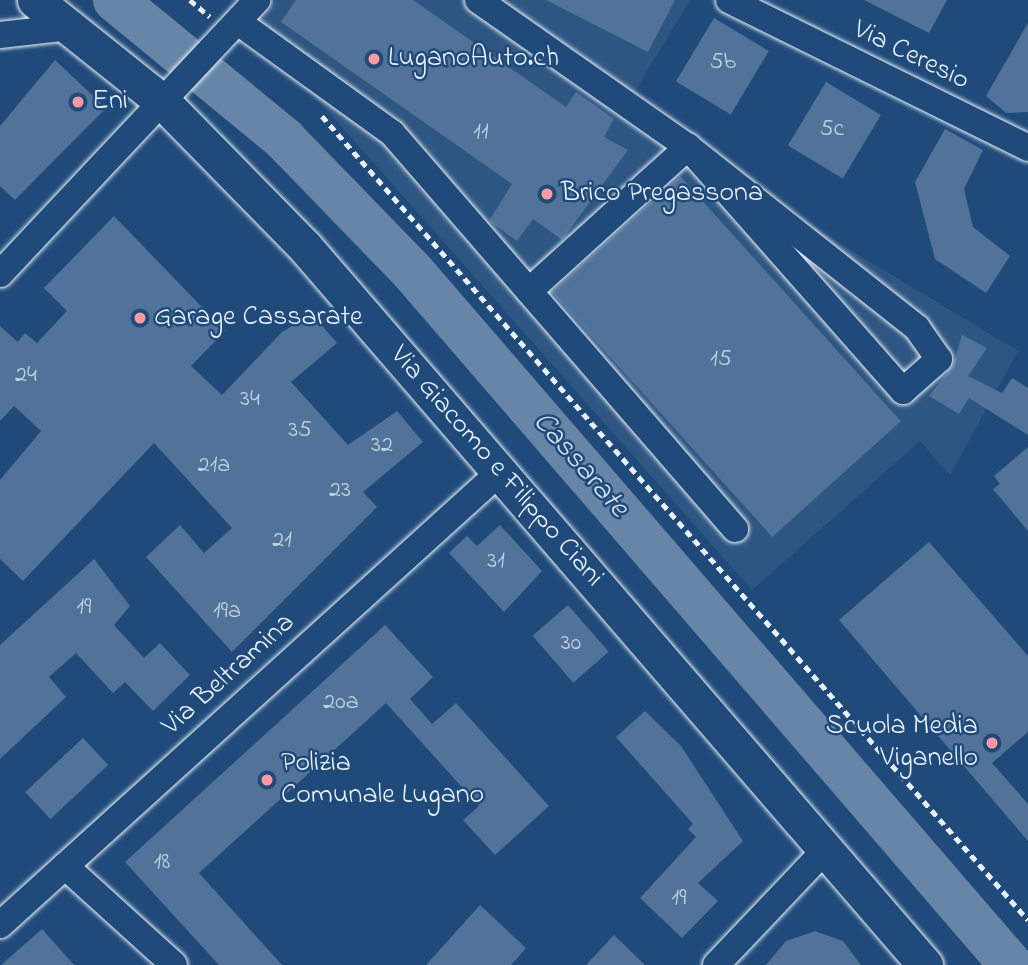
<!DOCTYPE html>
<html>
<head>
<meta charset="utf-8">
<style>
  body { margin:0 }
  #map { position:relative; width:1028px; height:965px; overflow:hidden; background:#1f4a7a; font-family:"Indie Flower",sans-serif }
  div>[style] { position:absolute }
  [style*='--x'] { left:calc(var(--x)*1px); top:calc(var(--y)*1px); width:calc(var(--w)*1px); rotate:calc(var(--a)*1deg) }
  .built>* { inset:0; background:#2e5683 }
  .river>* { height:44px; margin:-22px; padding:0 22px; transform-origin:22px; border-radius:22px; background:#6685a7 }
  .building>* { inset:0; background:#517399; transform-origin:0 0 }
  .path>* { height:4.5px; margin-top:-2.25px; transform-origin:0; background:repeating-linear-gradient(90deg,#e8f1f8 0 7px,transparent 0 12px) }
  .roads { filter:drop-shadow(0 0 2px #e8f1f8) drop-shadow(0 0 2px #e8f1f8) }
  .minor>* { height:26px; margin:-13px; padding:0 13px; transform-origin:13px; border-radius:13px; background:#1f4a7a }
  .major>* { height:35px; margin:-17.5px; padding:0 17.5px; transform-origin:17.5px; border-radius:17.5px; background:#1f4a7a }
  .dots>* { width:19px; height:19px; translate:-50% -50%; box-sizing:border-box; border:4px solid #1f4a7a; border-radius:50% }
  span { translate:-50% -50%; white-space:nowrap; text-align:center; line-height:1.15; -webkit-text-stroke:5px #1f4a7a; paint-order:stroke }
  .number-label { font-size:24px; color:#c2d2e0 }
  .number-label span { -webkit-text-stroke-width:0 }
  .street-label { font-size:28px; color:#e8f1f8 }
  .poi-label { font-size:28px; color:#e8f1f8 }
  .left { translate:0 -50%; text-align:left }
  .right { translate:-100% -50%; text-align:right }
  .water-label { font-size:30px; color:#d4e1ec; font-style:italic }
</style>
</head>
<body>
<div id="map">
  <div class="built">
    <i style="clip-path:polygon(277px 0,690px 0,631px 98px,688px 152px,1018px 351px,950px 475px,920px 441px,752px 590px,255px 29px)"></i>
  </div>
  <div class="river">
    <i style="--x:115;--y:0;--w:219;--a:39.4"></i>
    <i style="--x:284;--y:139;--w:184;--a:45.9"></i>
    <i style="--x:412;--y:271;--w:917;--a:49.2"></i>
  </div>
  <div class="building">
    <i style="clip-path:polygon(296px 0,413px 0,566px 107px,576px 92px,614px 119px,604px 137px,628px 150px,562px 240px,533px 219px,517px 241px,489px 221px,512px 184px,281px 22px)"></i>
    <i style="clip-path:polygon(546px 0,675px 0,648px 52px)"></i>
    <i style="clip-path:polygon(864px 0,947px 0,929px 33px)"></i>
    <i style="left:714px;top:18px;width:64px;height:74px;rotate:31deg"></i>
    <i style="clip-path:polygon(1028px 23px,1028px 112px,1006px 113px,986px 96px)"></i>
    <i style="clip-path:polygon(55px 60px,106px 108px,15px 200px,0 186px,0 126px)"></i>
    <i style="left:826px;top:82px;width:64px;height:74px;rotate:31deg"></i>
    <i style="clip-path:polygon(945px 129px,983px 150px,964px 189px,973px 227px,1010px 256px,986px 293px,935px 259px,915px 182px)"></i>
    <i style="left:680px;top:176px;width:330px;height:173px;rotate:48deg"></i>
    <i style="clip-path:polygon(114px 216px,225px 331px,191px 366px,222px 395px,282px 332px,312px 314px,337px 343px,291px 382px,348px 445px,397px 411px,423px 442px,363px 492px,377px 507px,232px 652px,146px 557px,180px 525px,204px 553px,232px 528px,154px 443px,23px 581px,0 559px,0 480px,41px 431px,14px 406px,0 421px,0 326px,18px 342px,25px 333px,37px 343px,67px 311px,44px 288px)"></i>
    <i style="clip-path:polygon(962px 335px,987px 348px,968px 376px,1002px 393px,1012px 378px,1028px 388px,1028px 435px,969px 398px,959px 414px,929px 396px,953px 365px)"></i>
    <i style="clip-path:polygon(1028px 447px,1028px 531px,993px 489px,1000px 484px,994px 476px)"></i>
    <i style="clip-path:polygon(500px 525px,542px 571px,504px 612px,449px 553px,467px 536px,477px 546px)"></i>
    <i style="clip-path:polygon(929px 542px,1028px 656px,1028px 732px,992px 763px,1028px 804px,1028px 841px,839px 620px)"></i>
    <i style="clip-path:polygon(94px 559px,130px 606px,114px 625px,144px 658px,160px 643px,190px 675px,153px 711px,125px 682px,113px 693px,76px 653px,49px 677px,66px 697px,0 759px,0 645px)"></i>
    <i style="left:568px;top:605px;width:62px;height:47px;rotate:49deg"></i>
    <i style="clip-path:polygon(385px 625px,433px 677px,410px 699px,432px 724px,456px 703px,549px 806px,495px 855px,463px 820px,479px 806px,386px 703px,199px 873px,282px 965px,219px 965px,125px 862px)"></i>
    <i style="clip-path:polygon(645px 711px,681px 746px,743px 841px,698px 883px,718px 901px,682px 938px,640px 898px,696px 837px,688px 829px,693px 824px,616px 737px)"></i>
    <i style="left:83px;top:738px;width:37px;height:79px;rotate:47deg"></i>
    <i style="clip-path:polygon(480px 905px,526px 948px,511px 965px,426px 965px)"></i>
    <i style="clip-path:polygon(42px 929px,74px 965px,1px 965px)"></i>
    <i style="clip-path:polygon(815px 931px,843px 941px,861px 965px,766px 965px,786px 941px)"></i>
    <i style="clip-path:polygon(614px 935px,645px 965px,586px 965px)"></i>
  </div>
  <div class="path">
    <i style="--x:190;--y:0;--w:26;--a:40"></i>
    <i style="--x:322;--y:116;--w:1070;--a:48.71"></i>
  </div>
  <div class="roads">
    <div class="minor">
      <i style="--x:478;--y:0;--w:256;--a:35"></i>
      <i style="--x:688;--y:147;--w:292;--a:38.3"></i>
      <i style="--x:917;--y:328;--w:38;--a:55"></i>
      <i style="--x:939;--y:359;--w:48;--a:138.4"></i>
      <i style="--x:903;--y:391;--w:325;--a:-131.4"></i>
      <i style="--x:729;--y:0;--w:334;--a:26.3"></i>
      <i style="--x:238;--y:22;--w:190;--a:35.8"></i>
      <i style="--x:392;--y:133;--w:524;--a:49.1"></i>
      <i style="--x:0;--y:35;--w:70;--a:-6.5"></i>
      <i style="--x:0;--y:274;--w:376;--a:-46.8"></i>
      <i style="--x:529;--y:291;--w:215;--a:-42.2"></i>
      <i style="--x:65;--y:866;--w:147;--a:42.2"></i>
      <i style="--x:0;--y:925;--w:676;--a:-42.18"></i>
      <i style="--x:716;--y:965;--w:158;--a:-46.5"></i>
    </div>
    <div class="major">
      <i style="--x:35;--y:0;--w:164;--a:38.6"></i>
      <i style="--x:163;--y:102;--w:203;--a:45.6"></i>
      <i style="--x:305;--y:247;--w:949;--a:49.19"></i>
    </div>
  </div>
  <div class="dots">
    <i style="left:374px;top:59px;background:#ff9aa2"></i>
    <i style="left:78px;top:102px;background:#ff9aa2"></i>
    <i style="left:547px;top:194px;background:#ff9aa2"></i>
    <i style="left:140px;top:318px;background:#ff9aa2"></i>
    <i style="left:992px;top:743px;background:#ff9aa2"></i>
    <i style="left:267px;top:780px;background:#ff9aa2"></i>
  </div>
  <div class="number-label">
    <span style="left:723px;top:63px">5b</span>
    <span style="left:832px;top:130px">5c</span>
    <span style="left:481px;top:133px">11</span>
    <span style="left:721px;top:360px">15</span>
    <span style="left:26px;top:376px">24</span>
    <span style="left:250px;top:400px">34</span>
    <span style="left:300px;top:431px">35</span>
    <span style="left:382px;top:446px">32</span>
    <span style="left:214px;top:466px">21a</span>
    <span style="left:340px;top:491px">23</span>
    <span style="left:282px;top:541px">21</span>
    <span style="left:496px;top:562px">31</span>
    <span style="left:84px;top:608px">19</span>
    <span style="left:227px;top:612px">19a</span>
    <span style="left:571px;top:644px">30</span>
    <span style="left:341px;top:703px">20a</span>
    <span style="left:162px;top:863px">18</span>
    <span style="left:679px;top:899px">19</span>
  </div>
  <div class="street-label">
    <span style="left:911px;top:56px;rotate:26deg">Via Ceresio</span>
    <span style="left:496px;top:467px;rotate:49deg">Via Giacomo e Filippo Ciani</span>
    <span style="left:229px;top:675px;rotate:-42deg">Via Beltramina</span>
  </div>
  <div class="poi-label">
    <span class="left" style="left:388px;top:59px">LuganoAuto.ch</span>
    <span class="left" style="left:92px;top:102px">Eni</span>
    <span class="left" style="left:561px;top:194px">Brico Pregassona</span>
    <span class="left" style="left:154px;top:318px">Garage Cassarate</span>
    <span class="right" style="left:978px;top:743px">Scuola Media<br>Viganello</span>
    <span class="left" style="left:281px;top:780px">Polizia<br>Comunale Lugano</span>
  </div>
  <div class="water-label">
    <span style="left:580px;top:465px;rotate:49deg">Cassarate</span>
  </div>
</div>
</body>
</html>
